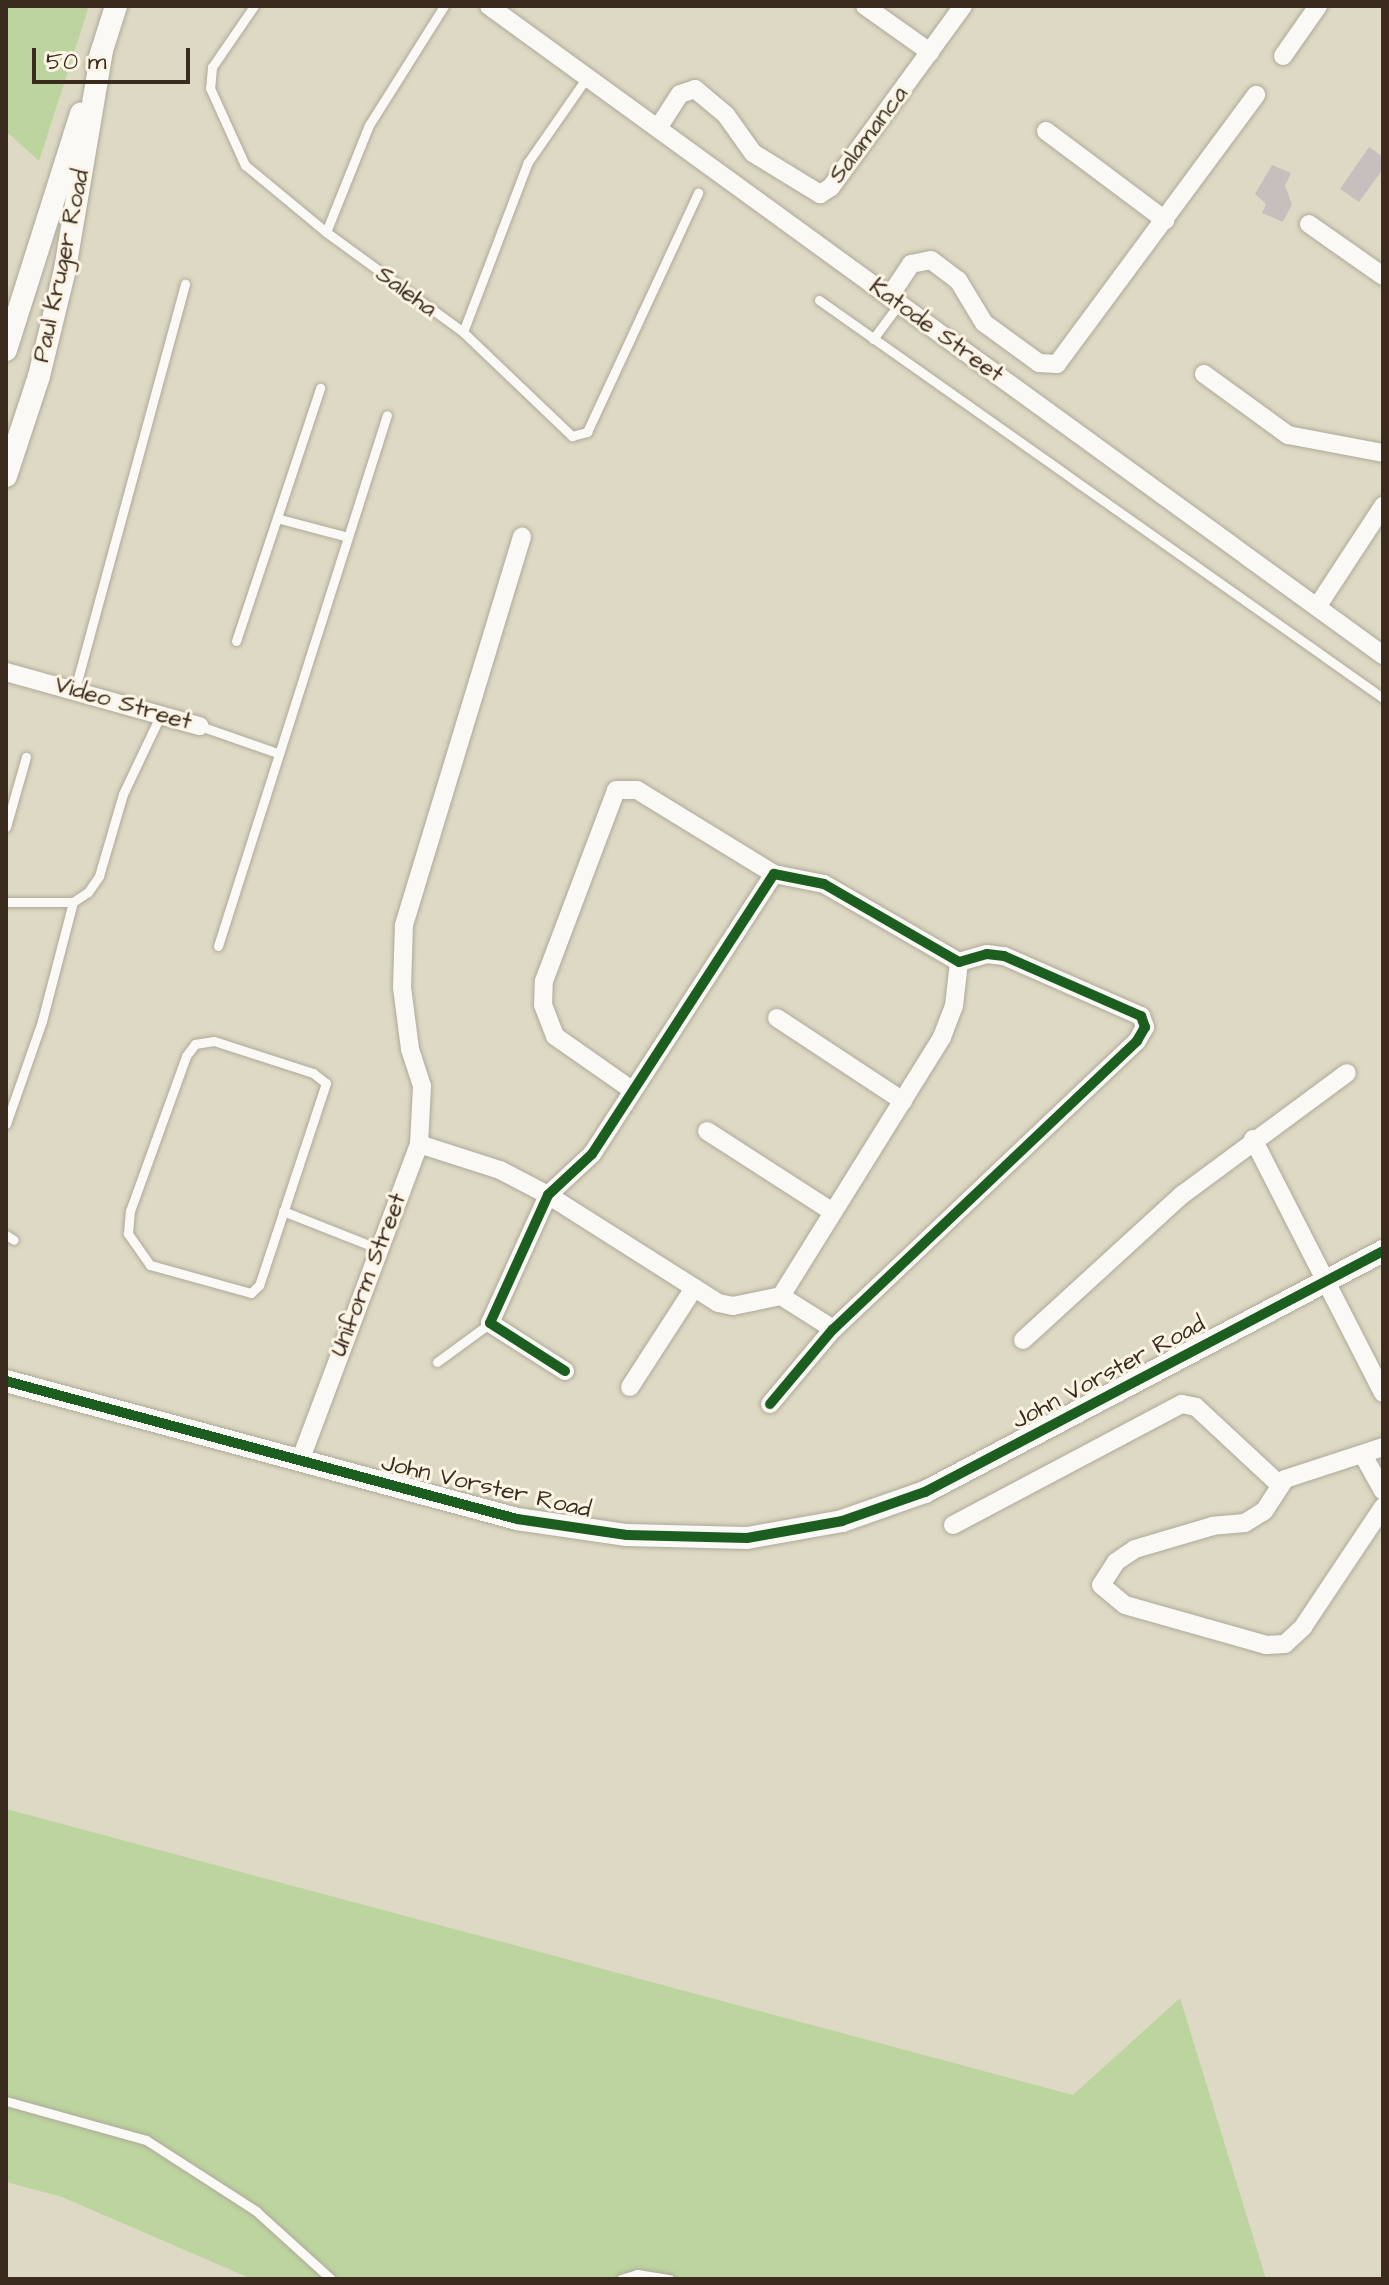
<!DOCTYPE html>
<html>
<head>
<meta charset="utf-8">
<style>
  body { margin:0 }
  #map { position:relative; width:1389px; height:2285px; overflow:hidden; background:#ded9c4; font-family:"Architects Daughter",sans-serif }
  div>[style] { position:absolute }
  [style*='--x'] { left:calc(var(--x)*1px); top:calc(var(--y)*1px); width:calc(var(--w)*1px); rotate:calc(var(--a)*1deg) }
  .green>* { inset:0; background:#bcd49e }
  .building>* { inset:0; background:#c7bfbe }
  .roads { filter:drop-shadow(0 0 2px #aea99a) drop-shadow(0 0 2px #aea99a) }
  .service>* { height:9px; margin:-4.5px; padding:0 4.5px; transform-origin:4.5px; border-radius:4.5px; background:#faf9f6 }
  .minor>* { height:18px; margin:-9px; padding:0 9px; transform-origin:9px; border-radius:9px; background:#faf9f6 }
  .tertiary>* { height:22px; margin:-11px; padding:0 11px; transform-origin:11px; border-radius:11px; background:#faf9f6 }
  .cycleway>* { height:10px; margin:-5px; padding:0 5px; transform-origin:5px; border-radius:5px; background:#1b5e20 }
  span { translate:-50% -50%; white-space:nowrap; text-align:center; line-height:1.15; -webkit-text-stroke:6px #fcf5e5; paint-order:stroke }
  .street-label { font-size:24px; color:#3b2a1e }
  .frame { position:absolute; inset:0; border:8px solid #3b2a1e; pointer-events:none }
  .scale { position:absolute; left:32px; top:48px; width:158px; height:36px; box-sizing:border-box; border:4px solid #3b2a1e; border-top:0; padding-left:10px; font-size:24px; line-height:28px; white-space:nowrap; color:#3b2a1e; -webkit-text-stroke:6px #fcf5e5; paint-order:stroke }
</style>
</head>
<body>
<div id="map">
  <div class="green">
    <i style="clip-path:polygon(6px 6px,89px 6px,39px 161px,6px 131px)"></i>
    <i style="clip-path:polygon(6px 1809px,1073px 2095px,1180px 1998px,1266px 2279px,252px 2279px,62px 2197px,6px 2182px)"></i>
  </div>
  <div class="building">
    <i style="clip-path:polygon(1369px 147px,1383px 157px,1383px 169px,1359px 202px,1340px 189px)"></i>
    <i style="clip-path:polygon(1272px 165px,1291px 173px,1285px 186px,1292px 204px,1283px 222px,1262px 213px,1266px 204px,1255px 194px)"></i>
  </div>
  <div class="roads">
    <div class="service">
      <i style="--x:254;--y:6;--w:74;--a:124.5"></i>
      <i style="--x:212;--y:67;--w:21;--a:95"></i>
      <i style="--x:210;--y:88;--w:85;--a:65.6"></i>
      <i style="--x:245;--y:165;--w:105;--a:39.6"></i>
      <i style="--x:444;--y:6;--w:141;--a:122.2"></i>
      <i style="--x:369;--y:125;--w:115;--a:111.9"></i>
      <i style="--x:326;--y:232;--w:170;--a:36.1"></i>
      <i style="--x:463;--y:332;--w:182;--a:-69.1"></i>
      <i style="--x:528;--y:162;--w:103;--a:-55.2"></i>
      <i style="--x:819;--y:300;--w:690;--a:35.21"></i>
      <i style="--x:463;--y:332;--w:151;--a:43.7"></i>
      <i style="--x:572;--y:436;--w:16;--a:-15"></i>
      <i style="--x:587;--y:432;--w:264;--a:-65.1"></i>
      <i style="--x:873;--y:339;--w:44;--a:-53.4"></i>
      <i style="--x:280;--y:519;--w:70;--a:14.8"></i>
      <i style="--x:236;--y:641;--w:267;--a:-71.6"></i>
      <i style="--x:75;--y:689;--w:420;--a:-74.8"></i>
      <i style="--x:200;--y:726;--w:82;--a:19.3"></i>
      <i style="--x:6;--y:827;--w:73;--a:-74.1"></i>
      <i style="--x:6;--y:902;--w:67;--a:0"></i>
      <i style="--x:73;--y:902;--w:18;--a:-34"></i>
      <i style="--x:88;--y:892;--w:19;--a:-55"></i>
      <i style="--x:99;--y:876;--w:85;--a:-73.7"></i>
      <i style="--x:123;--y:794;--w:89;--a:-64.6"></i>
      <i style="--x:218;--y:946;--w:557;--a:-72.35"></i>
      <i style="--x:214;--y:1041;--w:104;--a:17.9"></i>
      <i style="--x:313;--y:1073;--w:16;--a:38"></i>
      <i style="--x:326;--y:1083;--w:213;--a:108.3"></i>
      <i style="--x:259;--y:1285;--w:11;--a:135"></i>
      <i style="--x:251;--y:1293;--w:105;--a:-164.5"></i>
      <i style="--x:150;--y:1265;--w:39;--a:-125"></i>
      <i style="--x:128;--y:1233;--w:22;--a:-85"></i>
      <i style="--x:130;--y:1211;--w:165;--a:-70.1"></i>
      <i style="--x:186;--y:1056;--w:15;--a:-53"></i>
      <i style="--x:195;--y:1044;--w:19;--a:-9"></i>
      <i style="--x:6;--y:1124;--w:109;--a:-70.7"></i>
      <i style="--x:42;--y:1021;--w:123;--a:-75.4"></i>
      <i style="--x:283;--y:1211;--w:103;--a:21.6"></i>
      <i style="--x:6;--y:1235;--w:9;--a:32"></i>
      <i style="--x:437;--y:1362;--w:66;--a:-36.3"></i>
      <i style="--x:6;--y:2101;--w:145;--a:15.6"></i>
      <i style="--x:146;--y:2140;--w:131;--a:32.8"></i>
      <i style="--x:256;--y:2211;--w:101;--a:42.2"></i>
      <i style="--x:621;--y:2279;--w:17;--a:-17"></i>
      <i style="--x:637;--y:2274;--w:33;--a:9"></i>
    </div>
    <div class="minor">
      <i style="--x:489;--y:6;--w:1105;--a:35.98"></i>
      <i style="--x:865;--y:6;--w:80;--a:35.3"></i>
      <i style="--x:1283;--y:56;--w:61;--a:-55"></i>
      <i style="--x:658;--y:128;--w:40;--a:-57.1"></i>
      <i style="--x:680;--y:94;--w:16;--a:-18"></i>
      <i style="--x:695;--y:89;--w:40;--a:40"></i>
      <i style="--x:726;--y:115;--w:47;--a:54.6"></i>
      <i style="--x:753;--y:153;--w:79;--a:31.5"></i>
      <i style="--x:820;--y:194;--w:13;--a:-32"></i>
      <i style="--x:831;--y:187;--w:224;--a:-53.9"></i>
      <i style="--x:1046;--y:131;--w:149;--a:36.8"></i>
      <i style="--x:1309;--y:224;--w:90;--a:35.1"></i>
      <i style="--x:889;--y:297;--w:40;--a:-56"></i>
      <i style="--x:911;--y:264;--w:20;--a:-11"></i>
      <i style="--x:931;--y:260;--w:34;--a:37"></i>
      <i style="--x:958;--y:280;--w:50;--a:58.8"></i>
      <i style="--x:984;--y:323;--w:68;--a:36"></i>
      <i style="--x:1039;--y:363;--w:18;--a:3"></i>
      <i style="--x:1057;--y:364;--w:335;--a:-53.5"></i>
      <i style="--x:1204;--y:374;--w:104;--a:36"></i>
      <i style="--x:1288;--y:435;--w:97;--a:10.7"></i>
      <i style="--x:1317;--y:607;--w:121;--a:-56.8"></i>
      <i style="--x:6;--y:672;--w:201;--a:15.6"></i>
      <i style="--x:777;--y:1018;--w:151;--a:33.4"></i>
      <i style="--x:632;--y:1090;--w:94;--a:-145"></i>
      <i style="--x:555;--y:1036;--w:33;--a:-111"></i>
      <i style="--x:543;--y:1005;--w:24;--a:-88"></i>
      <i style="--x:544;--y:981;--w:204;--a:-69.3"></i>
      <i style="--x:616;--y:790;--w:21;--a:0"></i>
      <i style="--x:637;--y:790;--w:161;--a:31.5"></i>
      <i style="--x:707;--y:1131;--w:148;--a:32.8"></i>
      <i style="--x:1253;--y:1139;--w:285;--a:62.9"></i>
      <i style="--x:419;--y:1144;--w:85;--a:17.8"></i>
      <i style="--x:500;--y:1170;--w:54;--a:27.5"></i>
      <i style="--x:548;--y:1195;--w:201;--a:32.4"></i>
      <i style="--x:718;--y:1303;--w:15;--a:11"></i>
      <i style="--x:733;--y:1306;--w:49;--a:-11.8"></i>
      <i style="--x:781;--y:1296;--w:62;--a:32.4"></i>
      <i style="--x:781;--y:1296;--w:305;--a:-58.1"></i>
      <i style="--x:942;--y:1037;--w:33;--a:-69"></i>
      <i style="--x:954;--y:1006;--w:44;--a:-83.5"></i>
      <i style="--x:1023;--y:1340;--w:215;--a:-42.4"></i>
      <i style="--x:1182;--y:1195;--w:205;--a:-36.5"></i>
      <i style="--x:565;--y:1371;--w:89;--a:-147.4"></i>
      <i style="--x:490;--y:1323;--w:141;--a:-65.6"></i>
      <i style="--x:548;--y:1195;--w:60;--a:-43"></i>
      <i style="--x:592;--y:1154;--w:334;--a:-57"></i>
      <i style="--x:774;--y:874;--w:51;--a:11.3"></i>
      <i style="--x:824;--y:884;--w:156;--a:30"></i>
      <i style="--x:959;--y:962;--w:29;--a:-16"></i>
      <i style="--x:987;--y:954;--w:17;--a:7"></i>
      <i style="--x:1004;--y:956;--w:150;--a:23.7"></i>
      <i style="--x:1141;--y:1016;--w:12;--a:70"></i>
      <i style="--x:1145;--y:1027;--w:16;--a:120"></i>
      <i style="--x:1137;--y:1041;--w:419;--a:136.5"></i>
      <i style="--x:833;--y:1329;--w:98;--a:130"></i>
      <i style="--x:630;--y:1387;--w:118;--a:-57.1"></i>
      <i style="--x:1383;--y:1447;--w:103;--a:161.9"></i>
      <i style="--x:1285;--y:1479;--w:38;--a:123"></i>
      <i style="--x:1264;--y:1511;--w:22;--a:148"></i>
      <i style="--x:1245;--y:1523;--w:32;--a:175"></i>
      <i style="--x:1213;--y:1526;--w:81;--a:163.6"></i>
      <i style="--x:1135;--y:1549;--w:23;--a:146"></i>
      <i style="--x:1116;--y:1562;--w:27;--a:123"></i>
      <i style="--x:1101;--y:1585;--w:31;--a:40"></i>
      <i style="--x:1125;--y:1605;--w:147;--a:15.8"></i>
      <i style="--x:1266;--y:1645;--w:19;--a:-3"></i>
      <i style="--x:1285;--y:1644;--w:25;--a:-43"></i>
      <i style="--x:1303;--y:1627;--w:144;--a:-56.3"></i>
      <i style="--x:1363;--y:1455;--w:41;--a:60.9"></i>
      <i style="--x:300;--y:1461;--w:339;--a:-69.4"></i>
      <i style="--x:419;--y:1144;--w:58;--a:-87"></i>
      <i style="--x:422;--y:1086;--w:39;--a:-108"></i>
      <i style="--x:410;--y:1049;--w:63;--a:-97.4"></i>
      <i style="--x:402;--y:987;--w:62;--a:-88.2"></i>
      <i style="--x:404;--y:925;--w:406;--a:-73.1"></i>
      <i style="--x:953;--y:1525;--w:259;--a:-27.9"></i>
      <i style="--x:1182;--y:1404;--w:14;--a:12"></i>
      <i style="--x:1196;--y:1407;--w:115;--a:42.9"></i>
    </div>
    <div class="tertiary">
      <i style="--x:97;--y:66;--w:63;--a:-72.4"></i>
      <i style="--x:6;--y:350;--w:248;--a:-72.4"></i>
      <i style="--x:6;--y:476;--w:105;--a:-71.7"></i>
      <i style="--x:39;--y:376;--w:110;--a:-76.3"></i>
      <i style="--x:65;--y:269;--w:221;--a:-80.4"></i>
      <i style="--x:6;--y:1381;--w:529;--a:15.11"></i>
      <i style="--x:517;--y:1519;--w:111;--a:8.3"></i>
      <i style="--x:627;--y:1535;--w:120;--a:1.4"></i>
      <i style="--x:747;--y:1538;--w:97;--a:-10.1"></i>
      <i style="--x:842;--y:1521;--w:88;--a:-19.3"></i>
      <i style="--x:925;--y:1492;--w:518;--a:-27.75"></i>
    </div>
  </div>
  <div class="cycleway">
    <i style="--x:565;--y:1371;--w:89;--a:-147.4"></i>
    <i style="--x:490;--y:1323;--w:141;--a:-65.6"></i>
    <i style="--x:548;--y:1195;--w:60;--a:-43"></i>
    <i style="--x:592;--y:1154;--w:334;--a:-57"></i>
    <i style="--x:774;--y:874;--w:51;--a:11.3"></i>
    <i style="--x:824;--y:884;--w:156;--a:30"></i>
    <i style="--x:959;--y:962;--w:29;--a:-16"></i>
    <i style="--x:987;--y:954;--w:17;--a:7"></i>
    <i style="--x:1004;--y:956;--w:150;--a:23.7"></i>
    <i style="--x:1141;--y:1016;--w:12;--a:70"></i>
    <i style="--x:1145;--y:1027;--w:16;--a:120"></i>
    <i style="--x:1137;--y:1041;--w:419;--a:136.5"></i>
    <i style="--x:833;--y:1329;--w:98;--a:130"></i>
    <i style="--x:6;--y:1381;--w:529;--a:15.11"></i>
    <i style="--x:517;--y:1519;--w:111;--a:8.3"></i>
    <i style="--x:627;--y:1535;--w:120;--a:1.4"></i>
    <i style="--x:747;--y:1538;--w:97;--a:-10.1"></i>
    <i style="--x:842;--y:1521;--w:88;--a:-19.3"></i>
    <i style="--x:925;--y:1492;--w:518;--a:-27.75"></i>
  </div>
  <div class="street-label">
    <span style="left:869px;top:135px;rotate:-53deg">Salamanca</span>
    <span style="left:62px;top:266px;rotate:-78deg">Paul Kruger Road</span>
    <span style="left:406px;top:292px;rotate:36deg">Saleha</span>
    <span style="left:936px;top:331px;rotate:36deg">Katode Street</span>
    <span style="left:123px;top:704px;rotate:16deg">Video Street</span>
    <span style="left:369px;top:1275px;rotate:-69deg">Uniform Street</span>
    <span style="left:1109px;top:1373px;rotate:-28deg">John Vorster Road</span>
    <span style="left:486px;top:1487px;rotate:13deg">John Vorster Road</span>
  </div>
  <div class="frame"></div>
  <div class="scale">50 m</div>
</div>
</body>
</html>
